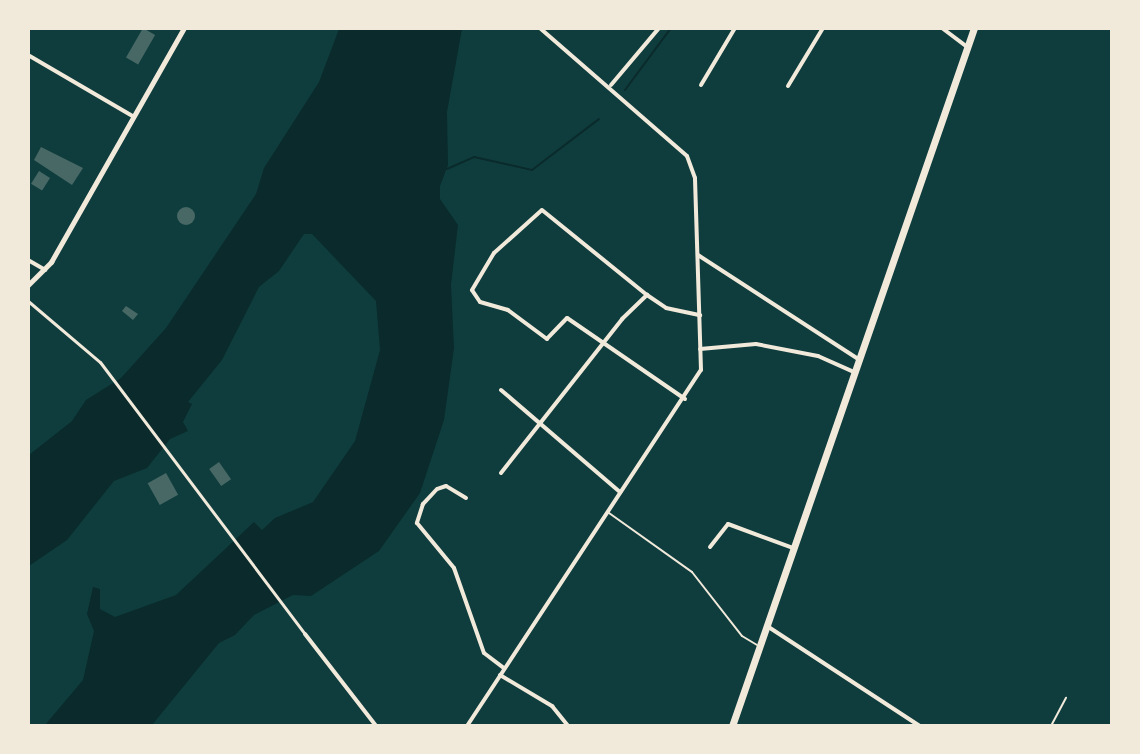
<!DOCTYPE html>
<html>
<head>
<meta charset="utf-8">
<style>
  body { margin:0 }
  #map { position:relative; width:1140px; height:754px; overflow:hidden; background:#0f3d3e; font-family:Mulish,sans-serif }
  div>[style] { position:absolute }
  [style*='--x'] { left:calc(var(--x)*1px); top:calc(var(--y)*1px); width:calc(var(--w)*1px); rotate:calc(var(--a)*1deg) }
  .water>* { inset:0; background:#0a2a2b }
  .stream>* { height:2px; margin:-1px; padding:0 1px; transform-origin:1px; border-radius:1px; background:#0a2a2b }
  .building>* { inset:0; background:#486865; transform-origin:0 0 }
  .round { border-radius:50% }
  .service>* { height:2px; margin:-1px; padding:0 1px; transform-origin:1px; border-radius:1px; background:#f1e9da }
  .pedestrian>* { height:3px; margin:-1.5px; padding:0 1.5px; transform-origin:1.5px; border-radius:1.5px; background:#f1e9da }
  .minor>* { height:4px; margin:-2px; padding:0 2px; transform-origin:2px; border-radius:2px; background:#f1e9da }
  .secondary>* { height:5px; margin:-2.5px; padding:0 2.5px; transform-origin:2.5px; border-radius:2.5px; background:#f1e9da }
  .trunk>* { height:7px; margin:-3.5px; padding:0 3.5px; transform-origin:3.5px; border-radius:3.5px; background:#f1e9da }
  span { translate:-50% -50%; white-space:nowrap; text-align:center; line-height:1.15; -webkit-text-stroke:4.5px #f1e9da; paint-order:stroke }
  .frame { position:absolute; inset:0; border:30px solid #f1e9da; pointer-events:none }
</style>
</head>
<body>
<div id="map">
  <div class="water">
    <i style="clip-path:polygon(339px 29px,462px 29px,447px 112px,448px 165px,440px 186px,440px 199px,458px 225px,451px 285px,454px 348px,444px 420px,420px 493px,379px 551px,311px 596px,293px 595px,254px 615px,235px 635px,219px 643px,152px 725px,45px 725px,83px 680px,94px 631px,87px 614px,93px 587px,100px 589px,100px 609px,115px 617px,176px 595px,254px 522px,262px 530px,275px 518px,313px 502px,355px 441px,380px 350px,376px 301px,312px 234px,304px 234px,279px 271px,259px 287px,222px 360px,188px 402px,192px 404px,183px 422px,188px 431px,170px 439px,147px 468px,114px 481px,67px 540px,29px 566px,29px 455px,72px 421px,86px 400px,121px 378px,166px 328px,256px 194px,264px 168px,319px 82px)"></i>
  </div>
  <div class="stream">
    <i style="--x:625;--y:90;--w:77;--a:-53.4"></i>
    <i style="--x:447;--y:169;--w:30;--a:-24"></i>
    <i style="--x:474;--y:157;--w:59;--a:12.6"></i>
    <i style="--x:532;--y:170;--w:84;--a:-37.3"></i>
  </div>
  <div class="building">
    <i style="left:143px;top:28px;width:14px;height:34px;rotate:30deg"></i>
    <i style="clip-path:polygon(41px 147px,83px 168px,72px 185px,34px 160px)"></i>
    <i style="left:39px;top:171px;width:13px;height:15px;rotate:32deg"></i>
    <i class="round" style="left:177px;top:207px;width:18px;height:18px"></i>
    <i style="clip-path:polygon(126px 306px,138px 314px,133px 320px,122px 311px)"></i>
    <i style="left:219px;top:462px;width:21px;height:12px;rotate:55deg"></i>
    <i style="left:166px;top:473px;width:25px;height:21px;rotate:61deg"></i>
  </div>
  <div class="service">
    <i style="--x:609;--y:513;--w:102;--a:35.4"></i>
    <i style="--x:692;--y:572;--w:81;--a:52"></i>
    <i style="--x:742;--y:636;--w:17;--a:31"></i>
    <i style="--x:1051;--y:726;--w:32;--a:-62"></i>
  </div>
  <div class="pedestrian">
    <i style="--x:28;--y:301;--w:94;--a:40.3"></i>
    <i style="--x:100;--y:362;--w:341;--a:53"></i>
  </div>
  <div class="minor">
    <i style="--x:942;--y:28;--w:31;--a:37"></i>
    <i style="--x:28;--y:55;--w:123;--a:30.3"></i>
    <i style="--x:611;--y:85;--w:75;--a:-49.9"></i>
    <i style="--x:701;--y:85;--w:66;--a:-59.2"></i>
    <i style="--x:788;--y:86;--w:68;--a:-58.9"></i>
    <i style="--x:698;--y:255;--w:191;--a:33"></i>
    <i style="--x:28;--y:260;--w:20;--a:30"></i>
    <i style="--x:700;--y:349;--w:56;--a:-5.1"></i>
    <i style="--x:756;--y:344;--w:63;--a:11"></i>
    <i style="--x:818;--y:356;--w:39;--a:24"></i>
    <i style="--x:501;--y:390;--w:157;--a:40.6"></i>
    <i style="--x:685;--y:399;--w:143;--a:-145.5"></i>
    <i style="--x:567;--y:318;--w:29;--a:134"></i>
    <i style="--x:547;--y:339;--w:49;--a:-143.4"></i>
    <i style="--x:508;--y:310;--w:29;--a:-164"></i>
    <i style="--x:480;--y:302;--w:14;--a:-124"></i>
    <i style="--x:472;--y:290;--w:43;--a:-59.3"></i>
    <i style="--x:494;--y:253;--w:64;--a:-41.9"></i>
    <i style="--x:542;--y:210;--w:135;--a:39"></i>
    <i style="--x:647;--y:295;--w:23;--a:34"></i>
    <i style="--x:666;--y:308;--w:35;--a:12"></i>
    <i style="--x:501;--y:473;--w:196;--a:-51.8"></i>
    <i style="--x:622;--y:319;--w:35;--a:-44"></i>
    <i style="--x:466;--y:498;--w:23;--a:-149"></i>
    <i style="--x:446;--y:486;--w:9;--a:162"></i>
    <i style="--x:437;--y:489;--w:21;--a:133"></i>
    <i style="--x:423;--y:504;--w:20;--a:108"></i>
    <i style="--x:417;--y:523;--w:58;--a:50.6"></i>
    <i style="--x:454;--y:568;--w:90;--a:70.6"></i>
    <i style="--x:484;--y:653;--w:25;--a:37"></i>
    <i style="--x:710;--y:547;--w:29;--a:-52"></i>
    <i style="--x:728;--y:524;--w:69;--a:20.3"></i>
    <i style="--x:767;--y:626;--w:183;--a:33.2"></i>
    <i style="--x:305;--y:634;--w:116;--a:52.3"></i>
    <i style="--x:500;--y:675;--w:61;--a:30.8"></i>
    <i style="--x:552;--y:706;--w:26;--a:51"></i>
    <i style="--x:467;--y:726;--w:426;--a:-56.7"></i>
    <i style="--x:701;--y:370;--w:192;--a:-91.8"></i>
    <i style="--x:695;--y:178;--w:23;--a:-110"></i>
    <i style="--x:687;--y:156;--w:195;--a:-139"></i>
  </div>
  <div class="secondary">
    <i style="--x:28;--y:285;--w:33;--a:-45"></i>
    <i style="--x:51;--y:262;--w:269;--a:-60.4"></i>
  </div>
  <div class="trunk">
    <i style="--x:732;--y:726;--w:739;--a:-70.88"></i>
  </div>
  <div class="frame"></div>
</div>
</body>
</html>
